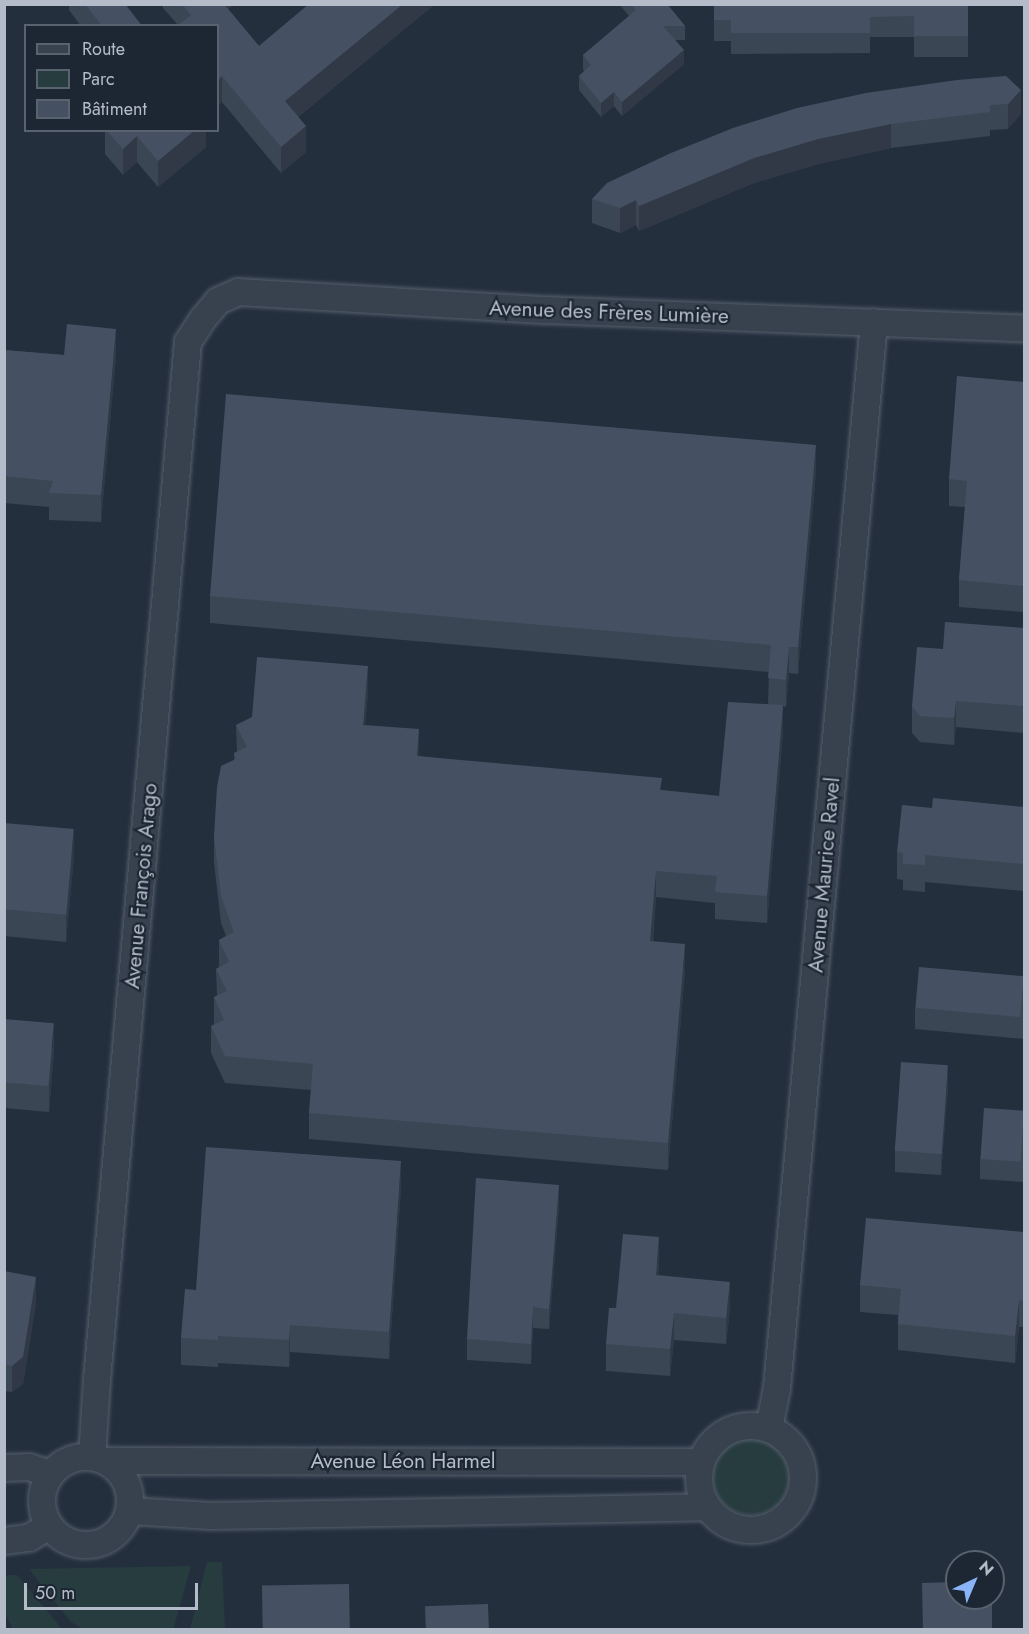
<!DOCTYPE html>
<html>
<head>
<meta charset="utf-8">
<style>
  body { margin:0 }
  #map { position:relative; width:1029px; height:1634px; overflow:hidden; background:#242f3e; font-family:Jost,sans-serif }
  div>[style] { position:absolute }
  [style*='--x'] { left:calc(var(--x)*1px); top:calc(var(--y)*1px); width:calc(var(--w)*1px); rotate:calc(var(--a)*1deg) }
  .green>* { inset:0; background:#263c3f }
  .round { border-radius:50% }
  .roads { filter:drop-shadow(0 0 2px #565f6c) drop-shadow(0 0 2px #565f6c) }
  .minor>* { height:26px; margin:-13px; padding:0 13px; transform-origin:13px; border-radius:13px; background:#38414e }
  .minor>.ring { margin:-13px; padding:0; box-sizing:content-box; background:none; border:26px solid #38414e; border-radius:50% }
  .wall>* { inset:0; background:#3b4654 }
  .shaded-wall>* { inset:0; background:#303945 }
  .building>* { inset:0; background:#455162; transform-origin:0 0 }
  span { translate:-50% -50%; white-space:nowrap; text-align:center; line-height:1.15; -webkit-text-stroke:4.5px #1d2633; paint-order:stroke }
  .street-label { font-size:21px; color:#b4bcc9 }
  .frame { position:absolute; inset:0; border:6px solid #b4bcc9; pointer-events:none }
  .legend { position:absolute; left:24px; top:24px; width:195px; height:108px; box-sizing:border-box; background:#1d2633; border:2px solid #59626f; margin:0; padding:8px 10px; list-style:none; font-size:18px; color:#b4bcc9 }
  .legend li { display:flex; align-items:center; gap:12px; height:30px }
  .legend b { width:30px; border:2px solid #59626f }
  .north { position:absolute; left:945px; top:1550px; width:60px; height:60px; box-sizing:border-box; background:#1d2633; border:2px solid #59626f; border-radius:50%; rotate:44deg; font-size:16px; font-weight:700; line-height:24px; text-align:center; color:#b4bcc9 }
  .north::after { content:''; display:block; margin:auto; width:21px; height:27px; background:#8ab4f8; clip-path:polygon(50% 0,100% 100%,50% 72%,0 100%) }
  .scale { position:absolute; left:24px; top:1583px; width:174px; height:27px; box-sizing:border-box; border:3px solid #b4bcc9; border-top:0; padding-left:8px; font-size:18px; line-height:21px; white-space:nowrap; color:#b4bcc9; -webkit-text-stroke:4px #1d2633; paint-order:stroke }
</style>
</head>
<body>
<div id="map">
  <div class="green">
    <i class="round" style="left:713px;top:1439px;width:76px;height:76px"></i>
    <i style="clip-path:polygon(207px 1562px,222px 1562px,225px 1629px,190px 1629px)"></i>
    <i style="clip-path:polygon(191px 1566px,173px 1630px,83px 1629px,71px 1622px,29px 1569px)"></i>
    <i style="clip-path:polygon(9px 1575px,17px 1575px,62px 1629px,13px 1629px,5px 1614px,5px 1577px)"></i>
  </div>
  <div class="roads">
    <div class="minor">
      <i class="ring" style="left:699px;top:1426px;width:78px;height:78px"></i>
      <i style="--x:769;--y:1428;--w:41;--a:-78.7"></i>
      <i style="--x:777;--y:1388;--w:1070;--a:-84.8"></i>
      <i style="--x:92;--y:1457;--w:77;--a:-86.3"></i>
      <i style="--x:97;--y:1380;--w:1042;--a:-84.99"></i>
      <i style="--x:188;--y:342;--w:27;--a:-57"></i>
      <i style="--x:203;--y:319;--w:23;--a:-50"></i>
      <i style="--x:218;--y:301;--w:22;--a:-24"></i>
      <i style="--x:238;--y:292;--w:308;--a:3.4"></i>
      <i style="--x:545;--y:310;--w:479;--a:2.2"></i>
      <i class="ring" style="left:42px;top:1457px;width:62px;height:62px"></i>
      <i style="--x:105;--y:1461;--w:595;--a:0.1"></i>
      <i style="--x:4;--y:1468;--w:25;--a:-2"></i>
      <i style="--x:29;--y:1467;--w:23;--a:18"></i>
      <i style="--x:130;--y:1511;--w:81;--a:3.5"></i>
      <i style="--x:211;--y:1516;--w:496;--a:-1"></i>
      <i style="--x:4;--y:1541;--w:25;--a:-7"></i>
      <i style="--x:29;--y:1538;--w:23;--a:-31"></i>
    </div>
  </div>
  <div class="wall">
    <i style="clip-path:polygon(69px 4px,125px 4px,142px 26px,81px 26px,69px 10px)"></i>
    <i style="clip-path:polygon(163px 4px,234px 4px,228px 9px,259px 46px,309px 4px,435px 4px,298px 117px,306px 152px,281px 173px,222px 102px,178px 25px,163px 8px)"></i>
    <i style="clip-path:polygon(619px 4px,667px 4px,685px 26px,685px 40px,675px 40px,684px 64px,622px 116px,614px 106px,601px 117px,579px 90px,579px 76px,584px 71px,583px 69px,583px 55px,629px 16px)"></i>
    <i style="clip-path:polygon(714px 4px,968px 4px,968px 57px,914px 57px,914px 37px,870px 37px,870px 53px,731px 54px,731px 41px,714px 41px)"></i>
    <i style="clip-path:polygon(1006px 76px,1021px 114px,1008px 129px,990px 130px,990px 136px,891px 148px,818px 164px,754px 183px,639px 231px,636px 225px,620px 233px,592px 223px,592px 199px)"></i>
    <i style="clip-path:polygon(105px 130px,206px 130px,206px 147px,158px 187px,137px 162px,123px 175px,105px 154px)"></i>
    <i style="clip-path:polygon(4px 350px,64px 355px,116px 356px,101px 522px,49px 520px,49px 507px,4px 503px)"></i>
    <i style="clip-path:polygon(1024px 382px,1024px 612px,959px 607px,959px 580px,965px 507px,949px 506px,949px 479px)"></i>
    <i style="clip-path:polygon(816px 472px,798px 674px,789px 673px,786px 707px,783px 706px,783px 732px,767px 923px,715px 919px,715px 903px,656px 897px,653px 941px,685px 971px,668px 1170px,309px 1139px,309px 1113px,311px 1090px,225px 1083px,211px 1053px,211px 1026px,214px 1025px,214px 997px,217px 996px,216px 969px,219px 967px,219px 940px,226px 936px,221px 923px,214px 863px,214px 836px,234px 760px,234px 753px,237px 752px,236px 725px,368px 693px,365px 725px,419px 756px,662px 790px,719px 796px,768px 704px,769px 672px,210px 623px,210px 596px)"></i>
    <i style="clip-path:polygon(1024px 628px,1024px 733px,956px 727px,954px 745px,920px 742px,912px 733px,912px 706px,943px 649px)"></i>
    <i style="clip-path:polygon(1024px 807px,1024px 891px,925px 882px,925px 892px,903px 890px,903px 880px,897px 879px,897px 852px,932px 808px)"></i>
    <i style="clip-path:polygon(4px 823px,74px 856px,66px 942px,4px 936px)"></i>
    <i style="clip-path:polygon(1024px 977px,1024px 1039px,915px 1029px,915px 1008px)"></i>
    <i style="clip-path:polygon(4px 1019px,54px 1050px,49px 1112px,4px 1108px)"></i>
    <i style="clip-path:polygon(948px 1086px,941px 1175px,895px 1172px,895px 1151px)"></i>
    <i style="clip-path:polygon(1024px 1111px,1024px 1182px,980px 1179px,980px 1159px)"></i>
    <i style="clip-path:polygon(401px 1188px,389px 1359px,290px 1352px,289px 1367px,218px 1363px,218px 1367px,181px 1365px,181px 1338px,196px 1290px)"></i>
    <i style="clip-path:polygon(559px 1205px,549px 1329px,533px 1328px,531px 1364px,467px 1360px,467px 1339px)"></i>
    <i style="clip-path:polygon(1024px 1232px,1024px 1327px,1019px 1327px,1015px 1363px,898px 1350px,898px 1315px,860px 1312px,860px 1285px)"></i>
    <i style="clip-path:polygon(659px 1264px,658px 1276px,730px 1309px,726px 1344px,674px 1340px,670px 1376px,606px 1371px,606px 1344px,616px 1308px)"></i>
    <i style="clip-path:polygon(4px 1271px,36px 1303px,23px 1384px,12px 1392px,4px 1391px)"></i>
  </div>
  <div class="shaded-wall">
    <i style="clip-path:polygon(216px 4px,234px 4px,216px 20px)"></i>
    <i style="clip-path:polygon(403px 4px,435px 4px,285px 127px,285px 101px)"></i>
    <i style="clip-path:polygon(684px 50px,684px 64px,622px 116px,622px 102px)"></i>
    <i style="clip-path:polygon(222px 76px,222px 102px,218px 106px,218px 80px)"></i>
    <i style="clip-path:polygon(1021px 90px,1021px 114px,1008px 129px,1008px 104px)"></i>
    <i style="clip-path:polygon(614px 92px,614px 106px,601px 117px,601px 103px)"></i>
    <i style="clip-path:polygon(891px 124px,891px 148px,818px 164px,754px 183px,639px 231px,639px 206px,754px 158px,818px 139px)"></i>
    <i style="clip-path:polygon(306px 126px,306px 152px,281px 173px,281px 147px)"></i>
    <i style="clip-path:polygon(195px 130px,206px 130px,206px 147px,158px 187px,158px 161px)"></i>
    <i style="clip-path:polygon(137px 136px,137px 162px,123px 175px,123px 149px)"></i>
    <i style="clip-path:polygon(636px 200px,636px 225px,620px 233px,620px 208px)"></i>
    <i style="clip-path:polygon(116px 329px,116px 356px,101px 522px,101px 495px)"></i>
    <i style="clip-path:polygon(816px 445px,816px 472px,798px 674px,798px 647px)"></i>
    <i style="clip-path:polygon(789px 647px,789px 673px,786px 707px,786px 680px)"></i>
    <i style="clip-path:polygon(368px 666px,368px 693px,363px 751px,363px 725px)"></i>
    <i style="clip-path:polygon(956px 701px,956px 727px,954px 745px,954px 718px)"></i>
    <i style="clip-path:polygon(783px 705px,783px 732px,767px 923px,767px 896px)"></i>
    <i style="clip-path:polygon(419px 729px,419px 756px,417px 756px)"></i>
    <i style="clip-path:polygon(74px 829px,74px 856px,66px 942px,66px 915px)"></i>
    <i style="clip-path:polygon(656px 871px,656px 897px,650px 968px,650px 941px)"></i>
    <i style="clip-path:polygon(685px 944px,685px 971px,668px 1170px,668px 1143px)"></i>
    <i style="clip-path:polygon(54px 1023px,54px 1050px,49px 1112px,49px 1086px)"></i>
    <i style="clip-path:polygon(948px 1065px,948px 1086px,941px 1175px,941px 1155px)"></i>
    <i style="clip-path:polygon(401px 1161px,401px 1188px,389px 1359px,389px 1332px)"></i>
    <i style="clip-path:polygon(559px 1185px,559px 1205px,549px 1329px,549px 1309px)"></i>
    <i style="clip-path:polygon(659px 1237px,659px 1264px,656px 1302px,656px 1275px)"></i>
    <i style="clip-path:polygon(36px 1277px,36px 1303px,23px 1384px,12px 1392px,12px 1366px)"></i>
    <i style="clip-path:polygon(730px 1282px,730px 1309px,726px 1344px,726px 1318px)"></i>
    <i style="clip-path:polygon(1019px 1300px,1019px 1327px,1015px 1363px,1015px 1336px)"></i>
    <i style="clip-path:polygon(533px 1307px,533px 1328px,531px 1364px,531px 1344px)"></i>
    <i style="clip-path:polygon(674px 1313px,674px 1340px,670px 1376px,670px 1349px)"></i>
    <i style="clip-path:polygon(290px 1325px,290px 1352px,289px 1367px,289px 1340px)"></i>
  </div>
  <div class="building">
    <i style="clip-path:polygon(85px 4px,125px 4px,142px 26px,102px 26px)"></i>
    <i style="clip-path:polygon(182px 4px,224px 4px,259px 46px,309px 4px,403px 4px,285px 101px,306px 126px,281px 147px,222px 76px,218px 80px,218px 26px,177px 26px,191px 15px)"></i>
    <i style="clip-path:polygon(631px 4px,667px 4px,685px 26px,663px 26px,684px 50px,622px 102px,614px 92px,601px 103px,579px 76px,591px 65px,583px 55px,636px 10px)"></i>
    <i style="clip-path:polygon(714px 4px,968px 4px,968px 36px,914px 36px,914px 16px,870px 17px,870px 33px,731px 33px,731px 20px,714px 20px)"></i>
    <i style="clip-path:polygon(1006px 76px,1021px 90px,1008px 104px,990px 105px,990px 112px,891px 124px,818px 139px,754px 158px,639px 206px,636px 200px,620px 208px,592px 199px,607px 183px,671px 153px,733px 128px,797px 108px,866px 93px,957px 80px)"></i>
    <i style="clip-path:polygon(106px 130px,195px 130px,158px 161px,137px 136px,123px 149px)"></i>
    <i style="clip-path:polygon(67px 324px,116px 329px,101px 495px,49px 493px,53px 481px,4px 476px,4px 350px,64px 355px)"></i>
    <i style="clip-path:polygon(957px 376px,1024px 382px,1024px 586px,959px 580px,967px 481px,949px 479px)"></i>
    <i style="clip-path:polygon(226px 394px,816px 445px,798px 647px,789px 647px,786px 680px,768px 678px,771px 645px,210px 596px)"></i>
    <i style="clip-path:polygon(945px 622px,1024px 628px,1024px 706px,956px 701px,954px 718px,920px 716px,912px 706px,917px 647px,943px 649px)"></i>
    <i style="clip-path:polygon(257px 657px,368px 666px,363px 725px,419px 729px,417px 756px,662px 778px,660px 790px,719px 796px,728px 702px,783px 705px,767px 896px,715px 892px,717px 876px,656px 871px,650px 941px,685px 944px,668px 1143px,309px 1113px,313px 1064px,225px 1056px,211px 1026px,224px 1020px,214px 997px,227px 991px,216px 969px,229px 962px,219px 940px,234px 932px,221px 896px,214px 836px,217px 787px,221px 766px,236px 759px,234px 753px,247px 747px,236px 725px,252px 717px)"></i>
    <i style="clip-path:polygon(933px 798px,1024px 807px,1024px 864px,925px 855px,925px 865px,903px 864px,903px 853px,897px 852px,902px 805px,932px 808px)"></i>
    <i style="left:4px;top:823px;width:70px;height:86px;rotate:5deg"></i>
    <i style="left:919px;top:967px;width:105px;height:41px;rotate:5deg"></i>
    <i style="left:4px;top:1019px;width:50px;height:63px;rotate:5deg"></i>
    <i style="left:901px;top:1062px;width:47px;height:89px;rotate:4deg"></i>
    <i style="left:984px;top:1108px;width:40px;height:51px;rotate:4deg"></i>
    <i style="clip-path:polygon(206px 1147px,401px 1161px,389px 1332px,290px 1325px,289px 1340px,218px 1336px,218px 1340px,181px 1338px,185px 1289px,196px 1290px)"></i>
    <i style="clip-path:polygon(476px 1178px,559px 1185px,549px 1309px,533px 1307px,531px 1344px,467px 1339px)"></i>
    <i style="clip-path:polygon(866px 1218px,1024px 1232px,1024px 1301px,1019px 1300px,1015px 1336px,898px 1324px,901px 1289px,860px 1285px)"></i>
    <i style="clip-path:polygon(623px 1234px,659px 1237px,656px 1275px,730px 1282px,726px 1318px,674px 1313px,670px 1349px,606px 1344px,609px 1308px,616px 1308px)"></i>
    <i style="clip-path:polygon(4px 1271px,36px 1277px,23px 1357px,12px 1366px,4px 1364px)"></i>
    <i style="clip-path:polygon(957px 1582px,957px 1598px,992px 1598px,992px 1629px,923px 1629px,922px 1583px)"></i>
    <i style="left:349px;top:1584px;width:45px;height:87px;rotate:89deg"></i>
    <i style="left:488px;top:1604px;width:25px;height:63px;rotate:88deg"></i>
  </div>
  <div class="street-label">
    <span style="left:609px;top:312px;rotate:2deg">Avenue des Frères Lumière</span>
    <span style="left:824px;top:875px;rotate:-85deg">Avenue Maurice Ravel</span>
    <span style="left:141px;top:886px;rotate:-85deg">Avenue François Arago</span>
    <span style="left:403px;top:1461px">Avenue Léon Harmel</span>
  </div>
  <div class="frame"></div>
  <ul class="legend">
  <li><b style="height:8px;background:#38414e"></b>Route</li>
  <li><b style="height:16px;background:#263c3f"></b>Parc</li>
  <li><b style="height:16px;background:#455162"></b>Bâtiment</li>
  </ul>
  <div class="north">N</div>
  <div class="scale">50 m</div>
</div>
</body>
</html>
